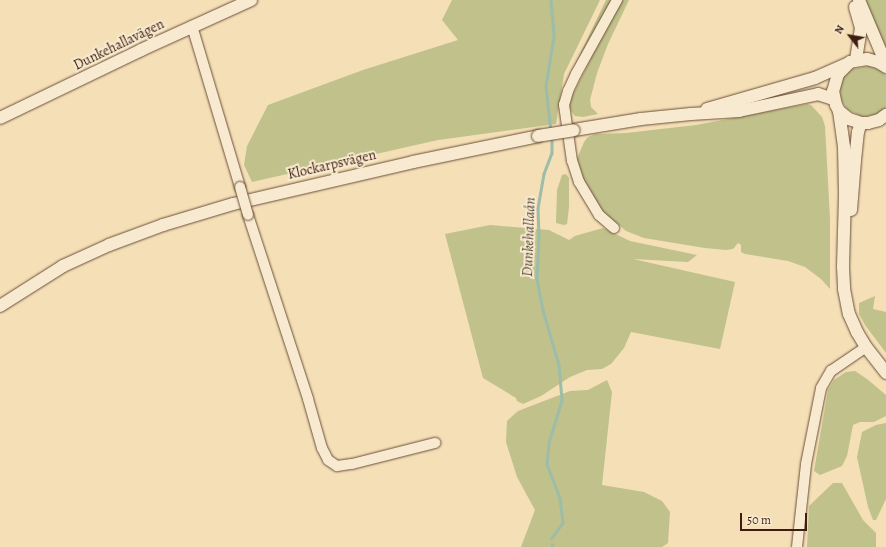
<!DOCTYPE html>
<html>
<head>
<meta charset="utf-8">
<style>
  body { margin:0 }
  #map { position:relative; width:886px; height:547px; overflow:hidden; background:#f4dfb6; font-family:Alegreya,serif }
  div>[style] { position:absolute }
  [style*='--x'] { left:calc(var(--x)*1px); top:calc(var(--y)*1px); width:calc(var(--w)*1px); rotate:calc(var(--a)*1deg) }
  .green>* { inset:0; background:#c0c18b }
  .stream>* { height:2.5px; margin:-1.25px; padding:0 1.25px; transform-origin:1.25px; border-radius:1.25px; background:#9dbda8 }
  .roads { filter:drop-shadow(0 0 1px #6c4e3a) drop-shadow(0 0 1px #6c4e3a) }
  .minor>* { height:10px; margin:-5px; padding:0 5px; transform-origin:5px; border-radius:5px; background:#f8ead0 }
  .tertiary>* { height:12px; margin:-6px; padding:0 6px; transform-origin:6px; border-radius:6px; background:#f8ead0 }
  .bridges { filter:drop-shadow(0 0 1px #6c4e3a) drop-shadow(0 0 1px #6c4e3a) }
  .minor-bridge>* { height:10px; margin:-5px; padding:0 5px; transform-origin:5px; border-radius:5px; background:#f8ead0 }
  .tertiary-bridge>* { height:12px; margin:-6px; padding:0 6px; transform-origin:6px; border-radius:6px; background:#f8ead0 }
  span { translate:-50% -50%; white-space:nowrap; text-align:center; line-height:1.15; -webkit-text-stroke:4px #f8ead0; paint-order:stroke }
  .street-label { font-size:14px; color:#3f1d10 }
  .water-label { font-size:15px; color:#5b4d3e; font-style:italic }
  .north { position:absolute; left:830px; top:16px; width:40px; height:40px; -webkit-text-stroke:3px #f8ead0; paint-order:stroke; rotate:301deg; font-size:11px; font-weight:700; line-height:16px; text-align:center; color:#3f1d10 }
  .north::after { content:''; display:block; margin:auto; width:14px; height:18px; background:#3f1d10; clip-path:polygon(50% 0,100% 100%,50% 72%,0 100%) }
  .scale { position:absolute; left:740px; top:513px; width:67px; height:18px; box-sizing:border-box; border:2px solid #3f1d10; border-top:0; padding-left:5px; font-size:12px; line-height:14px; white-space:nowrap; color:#3f1d10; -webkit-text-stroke:3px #f8ead0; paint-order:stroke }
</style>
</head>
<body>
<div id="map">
  <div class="green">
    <i style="clip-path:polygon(452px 0,600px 0,564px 74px,556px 124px,438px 140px,252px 182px,244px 165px,247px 146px,268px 105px,363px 70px,458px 40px,442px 20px)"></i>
    <i style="clip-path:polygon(606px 0,614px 0,566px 87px,568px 79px)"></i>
    <i style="clip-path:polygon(620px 0,629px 0,608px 44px,597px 73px,590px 100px,591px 107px,598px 114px,583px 117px,575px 116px,571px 111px,569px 105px,573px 94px)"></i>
    <i style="clip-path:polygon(864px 0,886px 0,886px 48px,874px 26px)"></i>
    <i style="clip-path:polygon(869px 66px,880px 70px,886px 75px,886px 107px,879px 114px,862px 117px,847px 109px,841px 99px,840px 88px,844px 77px,852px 69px)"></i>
    <i style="clip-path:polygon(807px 104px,811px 105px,822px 117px,825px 126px,830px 219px,830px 289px,821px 279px,805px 267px,788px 261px,745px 254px,741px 252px,741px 245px,738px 243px,733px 249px,726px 250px,705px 248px,644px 238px,626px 231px,601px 210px,581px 175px,576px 161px,584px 142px,588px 137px,595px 134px,626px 133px,696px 125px)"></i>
    <i style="clip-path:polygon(566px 174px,569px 178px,569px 207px,567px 224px,564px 225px,556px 223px,557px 190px,562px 175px)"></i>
    <i style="clip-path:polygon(490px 225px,549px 230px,569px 240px,575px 236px,603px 228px,630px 241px,697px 255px,688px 262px,633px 259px,735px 282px,720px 349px,631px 332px,624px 348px,611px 364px,602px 369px,587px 370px,570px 377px,541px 396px,523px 404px,517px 401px,516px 398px,483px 378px,445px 234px)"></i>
    <i style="clip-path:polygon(875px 296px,873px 309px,886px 312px,886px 353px,865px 325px,859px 314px,859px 303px)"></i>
    <i style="clip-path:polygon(855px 371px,867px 379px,886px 395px,886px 416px,874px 422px,860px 422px,853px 425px,847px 456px,842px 466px,820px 475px,814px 471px,828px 390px,834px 380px,846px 372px)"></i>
    <i style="clip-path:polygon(607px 380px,612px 392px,602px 485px,644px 492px,662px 501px,670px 512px,668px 543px,662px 547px,521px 547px,535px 510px,517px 477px,506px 442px,507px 421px,518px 411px,570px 391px,588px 390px)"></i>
    <i style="clip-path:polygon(886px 423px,886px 499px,876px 520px,873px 520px,868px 507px,857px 457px,862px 432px,876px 425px)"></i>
    <i style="clip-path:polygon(833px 483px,842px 483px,863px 520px,876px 533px,876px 547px,807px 547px,809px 506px)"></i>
  </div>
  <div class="stream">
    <i style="--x:551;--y:0;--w:37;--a:85"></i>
    <i style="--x:554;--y:37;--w:50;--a:99.3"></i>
    <i style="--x:546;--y:86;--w:45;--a:83.7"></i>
    <i style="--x:552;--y:138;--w:15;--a:90"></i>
    <i style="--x:552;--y:153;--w:22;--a:111"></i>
    <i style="--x:544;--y:174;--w:35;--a:100"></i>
    <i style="--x:538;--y:208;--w:30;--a:88"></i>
    <i style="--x:539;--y:238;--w:41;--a:92.8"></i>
    <i style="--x:537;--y:279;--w:32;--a:79"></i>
    <i style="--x:543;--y:310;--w:57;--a:73.8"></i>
    <i style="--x:559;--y:365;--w:36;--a:85"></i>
    <i style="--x:562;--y:401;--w:44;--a:107.2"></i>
    <i style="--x:549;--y:443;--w:21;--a:95"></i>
    <i style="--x:547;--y:464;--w:36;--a:69"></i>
    <i style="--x:560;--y:498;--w:25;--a:83"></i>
    <i style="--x:563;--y:523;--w:19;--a:126"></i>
    <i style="--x:552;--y:547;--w:2;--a:-90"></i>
  </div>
  <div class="roads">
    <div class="minor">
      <i style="--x:192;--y:26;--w:168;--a:73.4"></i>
      <i style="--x:248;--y:215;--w:194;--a:71.9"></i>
      <i style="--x:308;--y:399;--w:51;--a:74.1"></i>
      <i style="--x:322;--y:448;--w:13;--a:63"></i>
      <i style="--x:328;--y:460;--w:11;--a:34"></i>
      <i style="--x:337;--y:466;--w:15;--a:-8"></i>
      <i style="--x:352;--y:464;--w:86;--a:-14.2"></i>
      <i style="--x:614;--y:228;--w:20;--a:-139"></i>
      <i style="--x:599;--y:215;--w:39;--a:-121"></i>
      <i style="--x:579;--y:182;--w:22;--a:-108"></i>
      <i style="--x:572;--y:161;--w:57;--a:-98.1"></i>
      <i style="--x:564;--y:105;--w:15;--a:-74"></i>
      <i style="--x:568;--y:91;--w:19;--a:-65"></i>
      <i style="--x:576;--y:74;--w:85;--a:-61"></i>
      <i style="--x:797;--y:547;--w:83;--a:-83.8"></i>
      <i style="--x:806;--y:464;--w:77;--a:-78.8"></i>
      <i style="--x:821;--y:388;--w:20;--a:-60"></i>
      <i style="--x:831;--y:371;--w:42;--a:-34.4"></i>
    </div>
    <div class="tertiary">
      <i style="--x:859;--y:0;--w:69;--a:67.1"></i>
      <i style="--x:855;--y:7;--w:22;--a:74"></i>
      <i style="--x:861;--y:28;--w:32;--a:99"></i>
      <i style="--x:886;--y:67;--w:9;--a:-148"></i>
      <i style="--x:878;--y:62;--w:11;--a:-165"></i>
      <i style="--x:867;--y:59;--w:17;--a:170"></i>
      <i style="--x:850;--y:62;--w:17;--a:135"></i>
      <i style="--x:838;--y:74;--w:18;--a:106"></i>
      <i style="--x:833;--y:91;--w:14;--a:78"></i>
      <i style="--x:836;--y:105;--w:7;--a:63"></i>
      <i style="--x:839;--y:111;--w:13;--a:39"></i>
      <i style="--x:849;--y:119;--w:13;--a:18"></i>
      <i style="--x:861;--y:123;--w:7;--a:0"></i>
      <i style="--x:868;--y:123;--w:11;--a:-15"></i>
      <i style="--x:879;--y:120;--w:9;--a:-36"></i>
      <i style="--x:707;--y:109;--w:112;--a:-16"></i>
      <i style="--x:815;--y:78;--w:36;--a:-24"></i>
      <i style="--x:839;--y:111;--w:36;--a:82"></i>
      <i style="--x:844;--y:147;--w:48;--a:88.8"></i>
      <i style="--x:845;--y:195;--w:72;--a:91.6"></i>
      <i style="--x:843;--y:267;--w:22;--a:87"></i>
      <i style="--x:844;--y:289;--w:25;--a:79"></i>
      <i style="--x:849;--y:314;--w:20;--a:66"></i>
      <i style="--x:857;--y:332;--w:17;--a:59"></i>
      <i style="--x:866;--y:347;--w:33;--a:52"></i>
      <i style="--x:0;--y:118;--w:157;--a:-25.7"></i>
      <i style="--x:141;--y:50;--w:121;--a:-24.4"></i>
      <i style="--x:574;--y:130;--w:68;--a:-9.3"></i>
      <i style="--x:641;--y:119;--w:50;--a:-5.7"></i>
      <i style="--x:691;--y:114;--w:48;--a:-3.6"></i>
      <i style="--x:739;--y:111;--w:81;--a:-12.1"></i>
      <i style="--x:818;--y:94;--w:16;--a:18"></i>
      <i style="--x:851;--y:210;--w:50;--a:-85.4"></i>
      <i style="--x:855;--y:160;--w:28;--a:-84"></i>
      <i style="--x:858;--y:132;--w:9;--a:-72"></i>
      <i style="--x:0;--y:306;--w:75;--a:-32.4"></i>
      <i style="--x:63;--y:266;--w:51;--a:-24.5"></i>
      <i style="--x:109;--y:245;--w:58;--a:-20.3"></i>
      <i style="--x:163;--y:225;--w:73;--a:-16.7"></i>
      <i style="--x:233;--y:204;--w:185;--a:-13.1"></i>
      <i style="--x:413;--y:162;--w:128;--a:-11.7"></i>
    </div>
  </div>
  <div class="bridges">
    <div class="minor-bridge">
      <i style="--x:240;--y:187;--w:29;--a:74"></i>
    </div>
    <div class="tertiary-bridge">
      <i style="--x:538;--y:136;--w:36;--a:-9"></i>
    </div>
  </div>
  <div class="street-label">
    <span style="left:119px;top:45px;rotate:-26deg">Dunkehallavägen</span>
    <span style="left:332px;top:165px;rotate:-13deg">Klockarpsvägen</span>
  </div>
  <div class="water-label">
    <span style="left:529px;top:237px;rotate:-88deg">Dunkehallaån</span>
  </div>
  <div class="north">N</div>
  <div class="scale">50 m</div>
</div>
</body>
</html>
